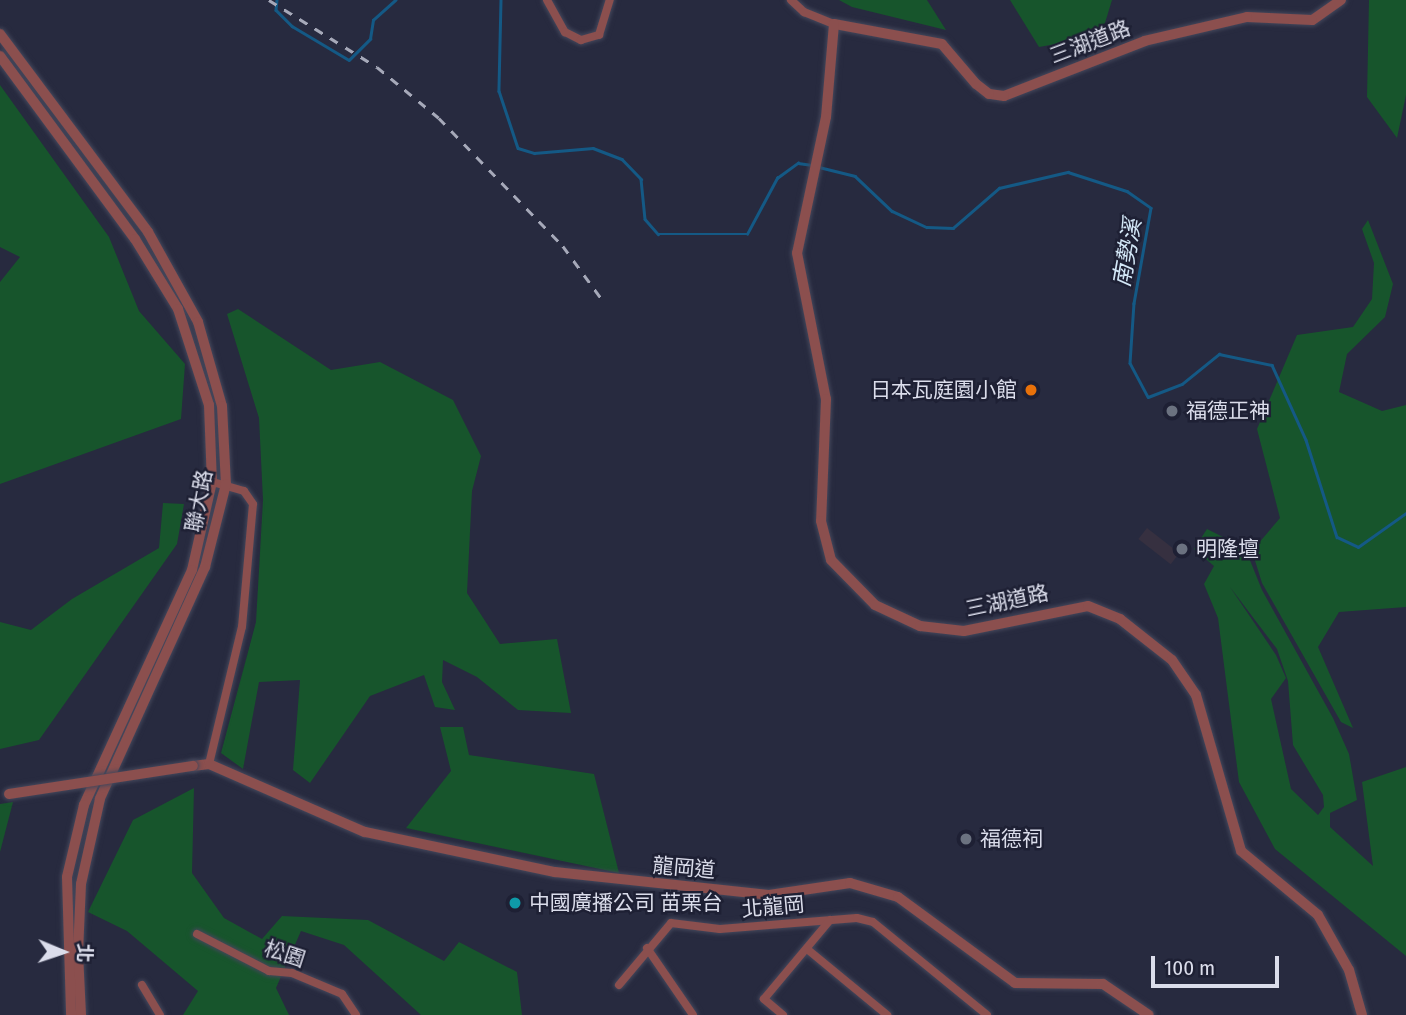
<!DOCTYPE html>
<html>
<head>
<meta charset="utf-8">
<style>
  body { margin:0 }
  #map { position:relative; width:1406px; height:1015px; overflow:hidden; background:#272a3f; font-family:"Fira Sans Condensed","Noto Sans TC",sans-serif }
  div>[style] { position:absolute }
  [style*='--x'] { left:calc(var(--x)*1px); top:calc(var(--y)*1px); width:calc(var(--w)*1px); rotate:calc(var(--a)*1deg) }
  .commercial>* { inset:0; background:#363040; transform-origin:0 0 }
  .green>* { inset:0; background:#17552c }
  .stream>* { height:2.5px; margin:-1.25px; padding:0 1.25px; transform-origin:1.25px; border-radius:1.25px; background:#145985 }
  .roads { filter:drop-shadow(0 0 2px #44475b) drop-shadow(0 0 2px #44475b) }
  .minor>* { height:8px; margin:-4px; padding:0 4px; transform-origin:4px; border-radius:4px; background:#8b4f4e }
  .tertiary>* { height:10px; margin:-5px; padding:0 5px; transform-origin:5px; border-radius:5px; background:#8b4f4e }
  .rail>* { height:2.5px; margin-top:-1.25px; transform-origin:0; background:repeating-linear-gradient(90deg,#a6a9b9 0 9px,transparent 0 18px) }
  .bridges { filter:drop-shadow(0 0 2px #44475b) drop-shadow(0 0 2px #44475b) }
  .tertiary-bridge>* { height:10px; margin:-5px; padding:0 5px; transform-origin:5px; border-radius:5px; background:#8b4f4e }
  .dots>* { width:19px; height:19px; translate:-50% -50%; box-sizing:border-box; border:4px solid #1e2034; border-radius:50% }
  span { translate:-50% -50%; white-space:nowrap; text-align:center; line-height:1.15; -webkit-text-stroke:5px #1e2034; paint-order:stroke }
  .street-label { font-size:21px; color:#dbddeb }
  .poi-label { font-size:21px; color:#dbddeb }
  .right { translate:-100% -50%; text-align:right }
  .left { translate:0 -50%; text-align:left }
  .water-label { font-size:23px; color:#d3e7f7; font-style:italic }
  .north { position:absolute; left:28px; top:917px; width:70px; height:70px; -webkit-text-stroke:5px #1e2034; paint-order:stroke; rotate:92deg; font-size:19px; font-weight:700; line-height:28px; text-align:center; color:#dbddeb }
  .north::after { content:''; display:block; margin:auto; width:24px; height:32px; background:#dbddeb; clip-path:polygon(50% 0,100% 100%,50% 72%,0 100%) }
  .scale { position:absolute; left:1151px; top:956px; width:128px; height:32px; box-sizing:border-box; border:4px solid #dbddeb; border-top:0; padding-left:9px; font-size:21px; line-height:24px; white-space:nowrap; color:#dbddeb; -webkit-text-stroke:5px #1e2034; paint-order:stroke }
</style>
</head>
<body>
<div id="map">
  <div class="commercial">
    <i style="left:1147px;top:528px;width:41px;height:14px;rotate:38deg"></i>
  </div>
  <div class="green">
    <i style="clip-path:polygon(839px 0,927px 0,946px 30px,852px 7px)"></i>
    <i style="clip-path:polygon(1010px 0,1112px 0,1101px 36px,1039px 47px)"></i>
    <i style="clip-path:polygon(1369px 0,1406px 0,1406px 95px,1397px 138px,1367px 97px)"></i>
    <i style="clip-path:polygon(0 85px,109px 237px,139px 311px,185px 364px,181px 419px,0 484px,0 282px,20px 257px,0 247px)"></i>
    <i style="clip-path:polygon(1368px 220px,1393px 284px,1385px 317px,1347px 354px,1339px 392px,1382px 411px,1406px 405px,1406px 607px,1339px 612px,1318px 647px,1353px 728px,1341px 722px,1262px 583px,1252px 551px,1280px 518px,1257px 429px,1297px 335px,1353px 327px,1372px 299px,1374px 263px,1362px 229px)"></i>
    <i style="clip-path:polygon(238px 309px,331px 370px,380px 362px,453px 400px,481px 456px,472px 491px,467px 593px,500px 644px,557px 639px,571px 713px,518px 710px,477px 677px,443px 660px,442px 682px,455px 710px,435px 707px,424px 675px,370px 696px,310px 783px,293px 770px,300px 680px,259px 682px,243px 769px,221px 753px,256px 622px,263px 500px,259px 418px,227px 314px)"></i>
    <i style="clip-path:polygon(163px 503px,184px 504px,177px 544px,39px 740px,0 749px,0 622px,31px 630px,72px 599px,159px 548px)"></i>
    <i style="clip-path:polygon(evenodd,1207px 529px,1245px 548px,1262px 590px,1333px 718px,1349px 754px,1357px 800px,1330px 813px,1330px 827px,1373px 866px,1362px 782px,1406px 767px,1406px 956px,1275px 849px,1239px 782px,1218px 618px,1204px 584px,1214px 566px,1194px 549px,1207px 529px,1230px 587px,1277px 649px,1288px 681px,1293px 745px,1323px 795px,1324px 807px,1318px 815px,1291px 789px,1271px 699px,1286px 678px,1276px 655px,1230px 587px)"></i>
    <i style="clip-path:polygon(440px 727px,463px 727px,469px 755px,594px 774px,619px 873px,406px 828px,451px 771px)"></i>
    <i style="clip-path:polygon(194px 788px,192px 873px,224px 918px,262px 939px,282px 916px,368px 920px,444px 961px,459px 942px,517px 972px,522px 1015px,421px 1015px,344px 945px,301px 931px,276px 988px,289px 1015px,183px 1015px,198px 991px,127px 931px,88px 912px,133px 820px)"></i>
    <i style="clip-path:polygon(13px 802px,0 852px,0 804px)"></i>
  </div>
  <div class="stream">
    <i style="--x:277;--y:0;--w:10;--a:96"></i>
    <i style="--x:276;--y:10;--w:23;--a:45"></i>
    <i style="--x:292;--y:26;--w:66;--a:30.8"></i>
    <i style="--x:349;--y:60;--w:30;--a:-45"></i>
    <i style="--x:370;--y:39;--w:19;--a:-81"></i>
    <i style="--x:373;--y:20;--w:30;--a:-42"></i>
    <i style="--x:501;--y:0;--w:91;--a:91.3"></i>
    <i style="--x:499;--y:91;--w:60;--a:71.6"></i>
    <i style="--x:518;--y:148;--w:17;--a:17"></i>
    <i style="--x:534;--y:153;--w:59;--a:-4.8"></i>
    <i style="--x:593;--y:148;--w:31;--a:21"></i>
    <i style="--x:622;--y:159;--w:28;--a:46"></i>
    <i style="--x:641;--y:179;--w:40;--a:84.3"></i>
    <i style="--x:645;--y:219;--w:20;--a:49"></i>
    <i style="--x:658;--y:234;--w:89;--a:0"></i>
    <i style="--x:747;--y:234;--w:64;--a:-61.8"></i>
    <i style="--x:777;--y:178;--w:26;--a:-36"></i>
    <i style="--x:798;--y:163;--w:14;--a:8"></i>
    <i style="--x:819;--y:167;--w:37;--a:14"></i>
    <i style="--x:855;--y:176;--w:51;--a:43.4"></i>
    <i style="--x:892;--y:211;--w:38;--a:25"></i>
    <i style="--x:927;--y:227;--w:26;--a:2"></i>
    <i style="--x:953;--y:228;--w:61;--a:-41"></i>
    <i style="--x:999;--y:188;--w:71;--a:-13.1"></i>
    <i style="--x:1068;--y:172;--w:62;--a:17.9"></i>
    <i style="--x:1127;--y:191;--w:29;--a:35"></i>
    <i style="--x:1151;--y:208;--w:97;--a:100.1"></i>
    <i style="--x:1134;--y:303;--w:60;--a:93.8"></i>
    <i style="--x:1130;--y:363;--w:38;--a:62"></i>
    <i style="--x:1148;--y:397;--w:36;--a:-21"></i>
    <i style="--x:1182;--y:384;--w:48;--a:-39"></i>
    <i style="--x:1219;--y:354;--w:54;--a:11.7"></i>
    <i style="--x:1272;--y:365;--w:82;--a:65.6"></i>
    <i style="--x:1306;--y:440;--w:102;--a:72.3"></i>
    <i style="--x:1337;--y:537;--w:23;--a:25"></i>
    <i style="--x:1358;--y:547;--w:59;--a:-35.3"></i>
  </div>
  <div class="roads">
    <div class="minor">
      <i style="--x:547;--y:0;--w:37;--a:61"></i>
      <i style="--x:565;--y:32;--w:18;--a:27"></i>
      <i style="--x:581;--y:40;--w:19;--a:-16"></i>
      <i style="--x:599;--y:35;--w:37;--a:-73"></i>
      <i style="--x:791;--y:0;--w:18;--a:43"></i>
      <i style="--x:804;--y:12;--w:32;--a:22"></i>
      <i style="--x:209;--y:764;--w:141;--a:-76.5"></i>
      <i style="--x:242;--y:627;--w:123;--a:-84.9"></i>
      <i style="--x:253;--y:504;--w:16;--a:-125"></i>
      <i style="--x:244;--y:491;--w:33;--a:-164"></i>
      <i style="--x:197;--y:934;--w:81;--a:27.2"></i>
      <i style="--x:269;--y:971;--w:23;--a:5"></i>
      <i style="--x:292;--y:973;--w:54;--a:22.8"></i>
      <i style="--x:342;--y:994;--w:25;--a:56"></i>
      <i style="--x:647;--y:948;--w:81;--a:55.5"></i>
      <i style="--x:807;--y:949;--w:104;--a:39.5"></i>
      <i style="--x:142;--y:985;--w:35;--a:59"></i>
      <i style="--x:619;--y:985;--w:81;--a:-50"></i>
      <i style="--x:671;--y:923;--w:49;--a:7"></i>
      <i style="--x:720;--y:929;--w:137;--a:-4.6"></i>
      <i style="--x:857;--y:918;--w:16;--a:14"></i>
      <i style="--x:873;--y:922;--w:147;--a:39.2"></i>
      <i style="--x:783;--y:1015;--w:25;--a:-140"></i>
      <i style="--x:764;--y:999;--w:103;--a:-50.1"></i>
    </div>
    <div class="tertiary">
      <i style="--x:1341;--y:0;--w:35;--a:145"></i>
      <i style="--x:1312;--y:20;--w:65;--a:-177.4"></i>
      <i style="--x:1247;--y:17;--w:105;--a:166.8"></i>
      <i style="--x:1145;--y:41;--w:151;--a:158.7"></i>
      <i style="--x:1004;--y:96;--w:15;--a:-172"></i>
      <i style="--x:989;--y:94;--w:16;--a:-142"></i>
      <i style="--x:976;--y:84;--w:52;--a:-130.4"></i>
      <i style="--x:942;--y:44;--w:110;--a:-169.5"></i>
      <i style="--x:834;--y:24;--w:93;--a:94.9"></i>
      <i style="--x:826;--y:117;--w:139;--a:102"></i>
      <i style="--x:797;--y:253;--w:149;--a:78.8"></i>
      <i style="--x:826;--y:399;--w:122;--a:92.3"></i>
      <i style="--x:821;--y:521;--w:40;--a:75.6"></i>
      <i style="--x:831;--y:560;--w:63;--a:45.6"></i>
      <i style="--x:875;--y:605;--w:50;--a:25"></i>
      <i style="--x:920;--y:626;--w:44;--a:6.5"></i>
      <i style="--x:964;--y:631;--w:126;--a:-11.4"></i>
      <i style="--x:1088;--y:606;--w:35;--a:22"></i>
      <i style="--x:1120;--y:619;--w:66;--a:38.3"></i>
      <i style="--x:1172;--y:660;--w:42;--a:55.6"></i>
      <i style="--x:1196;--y:695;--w:162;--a:73.9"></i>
      <i style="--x:1241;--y:851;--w:100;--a:39.7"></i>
      <i style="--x:1318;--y:915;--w:63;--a:60.6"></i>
      <i style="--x:1349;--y:970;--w:47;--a:73.9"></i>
      <i style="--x:0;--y:34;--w:247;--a:53.2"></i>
      <i style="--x:148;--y:232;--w:103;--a:60.9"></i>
      <i style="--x:198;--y:322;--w:87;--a:74.1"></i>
      <i style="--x:222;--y:406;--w:78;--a:87.1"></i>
      <i style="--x:226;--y:484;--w:86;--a:104.2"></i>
      <i style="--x:205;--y:567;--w:255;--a:114.4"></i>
      <i style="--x:100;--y:799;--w:87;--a:102.6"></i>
      <i style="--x:81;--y:884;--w:69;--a:92.5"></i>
      <i style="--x:78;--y:953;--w:62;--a:87.2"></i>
      <i style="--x:0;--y:56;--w:227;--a:53.6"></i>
      <i style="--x:135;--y:239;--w:82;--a:58.4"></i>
      <i style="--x:178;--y:309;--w:101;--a:72.1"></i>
      <i style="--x:209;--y:405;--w:77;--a:87.8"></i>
      <i style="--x:212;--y:482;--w:90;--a:102.8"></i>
      <i style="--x:192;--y:570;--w:259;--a:114.7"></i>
      <i style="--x:84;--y:805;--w:74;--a:103.3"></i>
      <i style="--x:67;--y:877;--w:138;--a:88.3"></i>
      <i style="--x:193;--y:766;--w:16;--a:-7"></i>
      <i style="--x:209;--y:764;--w:170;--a:23.6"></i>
      <i style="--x:365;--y:832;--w:194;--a:11.9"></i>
      <i style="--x:555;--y:872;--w:215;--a:6.1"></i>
      <i style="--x:769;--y:895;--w:82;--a:-8.4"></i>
      <i style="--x:850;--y:883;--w:50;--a:16.3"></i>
      <i style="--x:898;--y:897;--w:145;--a:36.3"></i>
      <i style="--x:1015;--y:983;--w:88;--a:0.7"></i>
      <i style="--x:1103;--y:984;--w:55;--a:34"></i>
    </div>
  </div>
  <div class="rail">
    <i style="--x:269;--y:0;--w:127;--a:31.8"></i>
    <i style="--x:377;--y:67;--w:80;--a:39.4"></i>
    <i style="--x:439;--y:118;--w:178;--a:45.9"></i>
    <i style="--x:563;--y:246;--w:69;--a:53.8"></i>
  </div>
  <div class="bridges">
    <div class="tertiary-bridge">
      <i style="--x:9;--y:794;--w:186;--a:-8.7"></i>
    </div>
  </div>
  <div class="dots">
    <i style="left:1031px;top:390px;background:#e8710a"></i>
    <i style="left:1172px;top:411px;background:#6b7280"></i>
    <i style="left:1182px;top:549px;background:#6b7280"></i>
    <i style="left:966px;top:839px;background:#6b7280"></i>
    <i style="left:515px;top:903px;background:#0f9aa8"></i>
  </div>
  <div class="street-label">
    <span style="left:1090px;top:42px;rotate:-21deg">三湖道路</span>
    <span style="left:199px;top:501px;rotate:-79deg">聯大路</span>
    <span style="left:1007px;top:601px;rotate:-12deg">三湖道路</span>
    <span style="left:684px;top:868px;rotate:5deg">龍岡道</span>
    <span style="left:773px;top:907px;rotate:-5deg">北龍岡</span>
    <span style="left:285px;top:954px;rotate:18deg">松園</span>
  </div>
  <div class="poi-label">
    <span class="right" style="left:1017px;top:390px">日本瓦庭園小館</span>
    <span class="left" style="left:1186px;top:411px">福德正神</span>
    <span class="left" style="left:1196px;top:549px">明隆壇</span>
    <span class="left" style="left:980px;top:839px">福德祠</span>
    <span class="left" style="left:529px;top:903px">中國廣播公司 苗栗台</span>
  </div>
  <div class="water-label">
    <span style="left:1127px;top:253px;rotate:-80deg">南勢溪</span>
  </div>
  <div class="north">北</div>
  <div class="scale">100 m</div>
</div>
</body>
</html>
